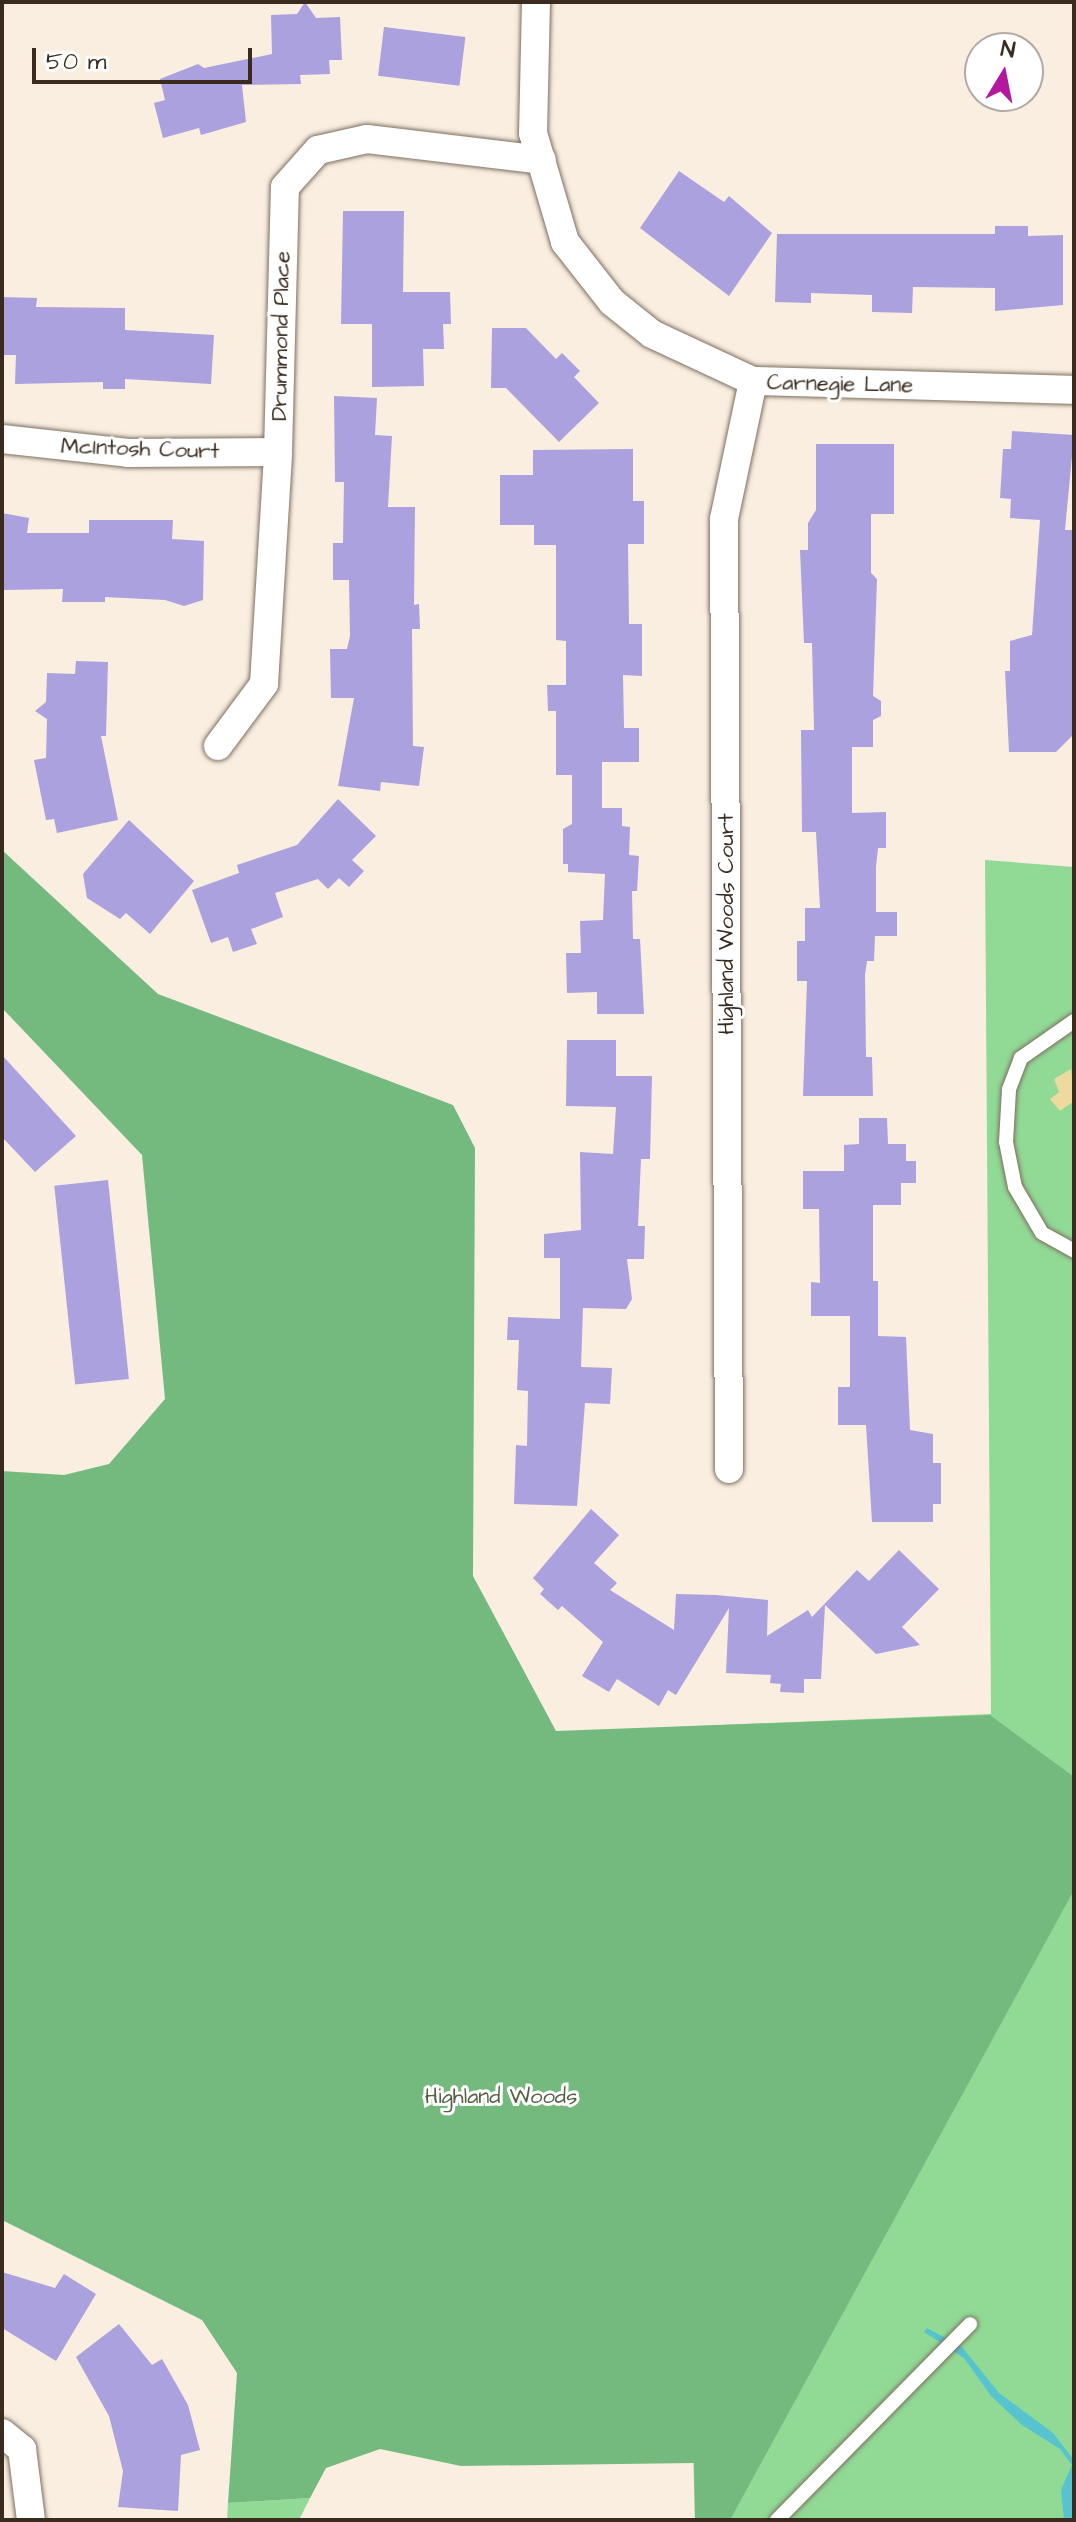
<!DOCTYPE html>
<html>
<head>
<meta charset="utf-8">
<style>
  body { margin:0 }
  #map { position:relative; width:1076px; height:2522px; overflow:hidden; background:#f9eedf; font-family:"Architects Daughter",sans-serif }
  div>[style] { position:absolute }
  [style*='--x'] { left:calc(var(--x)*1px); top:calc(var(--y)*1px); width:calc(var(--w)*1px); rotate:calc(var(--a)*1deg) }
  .green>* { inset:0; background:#91da95 }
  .forest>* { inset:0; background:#74ba7e }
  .sand>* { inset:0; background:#eeda9e }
  .water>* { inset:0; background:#56c3ce }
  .building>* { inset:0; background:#aba1de; transform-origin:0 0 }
  .roads { filter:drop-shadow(0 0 2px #7e6f62) drop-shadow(0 0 2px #7e6f62) }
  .lane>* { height:14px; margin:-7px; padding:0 7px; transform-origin:7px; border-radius:7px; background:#fff }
  .street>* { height:28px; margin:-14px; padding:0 14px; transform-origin:14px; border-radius:14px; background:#fff }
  span { translate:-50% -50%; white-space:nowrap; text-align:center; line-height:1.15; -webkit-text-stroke:6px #fff; paint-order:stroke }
  .street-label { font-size:22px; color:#3b2a1e }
  .park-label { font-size:22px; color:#555f42 }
  .frame { position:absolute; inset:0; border:4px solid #3b2a1e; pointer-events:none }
  .north { position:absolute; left:964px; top:32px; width:80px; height:80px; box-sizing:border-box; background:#fff; border:2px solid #b1aaa5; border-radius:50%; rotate:10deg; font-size:22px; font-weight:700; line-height:32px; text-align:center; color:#3b2a1e }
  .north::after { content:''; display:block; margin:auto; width:28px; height:36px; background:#b5179e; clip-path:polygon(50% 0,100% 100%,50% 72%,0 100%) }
  .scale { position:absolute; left:32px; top:48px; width:220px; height:36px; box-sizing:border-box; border:4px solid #3b2a1e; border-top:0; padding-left:10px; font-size:24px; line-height:28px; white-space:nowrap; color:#3b2a1e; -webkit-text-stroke:6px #fff; paint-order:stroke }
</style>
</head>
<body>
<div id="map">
  <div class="green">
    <i style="clip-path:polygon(985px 860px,1074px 867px,1074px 2520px,695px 2520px,673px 1727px,991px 1714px)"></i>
    <i style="clip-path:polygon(310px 2498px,299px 2520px,227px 2520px,228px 2503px)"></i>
  </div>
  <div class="forest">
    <i style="clip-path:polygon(2px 850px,158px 994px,453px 1105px,475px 1148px,473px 1576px,556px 1731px,990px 1715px,1074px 1777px,1074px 1890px,730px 2520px,695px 2520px,694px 2463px,461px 2466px,380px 2449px,326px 2468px,310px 2498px,228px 2503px,237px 2373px,202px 2320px,2px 2220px,2px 1471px,64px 1475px,109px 1464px,165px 1399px,142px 1155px,2px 1008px)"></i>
  </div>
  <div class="sand">
    <i style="clip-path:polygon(1071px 1069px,1074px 1101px,1060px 1111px,1050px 1099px,1059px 1092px,1054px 1079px)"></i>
  </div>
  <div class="water">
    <i style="clip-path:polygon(927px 2328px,962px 2347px,999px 2393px,1053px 2433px,1074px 2460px,1074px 2520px,1064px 2520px,1061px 2490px,1072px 2465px,1060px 2449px,1022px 2425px,991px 2396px,964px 2358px,924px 2332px)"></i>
  </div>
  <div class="building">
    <i style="clip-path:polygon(305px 2px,316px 18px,340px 17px,342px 60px,329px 60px,330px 74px,300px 75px,301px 84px,242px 85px,246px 122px,201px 135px,199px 128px,163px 138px,154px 103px,165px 100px,160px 79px,198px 64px,204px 68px,272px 54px,271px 15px,297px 14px)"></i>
    <i style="left:384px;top:27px;width:82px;height:49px;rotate:7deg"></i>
    <i style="clip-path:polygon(679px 171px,724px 202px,729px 196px,772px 233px,729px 296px,640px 228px)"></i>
    <i style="clip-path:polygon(343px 211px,404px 211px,403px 292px,450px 292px,451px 324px,443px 324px,444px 349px,423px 349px,424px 386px,372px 387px,372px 324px,341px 324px)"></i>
    <i style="clip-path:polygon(995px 226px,1028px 226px,1028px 236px,1063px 235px,1063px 305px,995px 311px,995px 288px,913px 287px,912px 313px,872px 312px,872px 295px,811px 293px,811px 303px,775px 302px,777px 234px,995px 234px)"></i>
    <i style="clip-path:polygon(2px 297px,37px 298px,36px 307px,125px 308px,125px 330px,214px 335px,211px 384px,125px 379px,125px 389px,103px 389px,103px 382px,15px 384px,16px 355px,2px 355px)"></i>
    <i style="clip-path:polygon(492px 328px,526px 328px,556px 359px,562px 353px,580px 371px,574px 377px,599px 403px,559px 442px,506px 388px,491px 388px)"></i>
    <i style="clip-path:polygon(334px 396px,377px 398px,375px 435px,392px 436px,388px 507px,415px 507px,414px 605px,419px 604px,420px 629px,412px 629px,413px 746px,424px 747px,419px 786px,381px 782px,380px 791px,338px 786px,354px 698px,331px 698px,330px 649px,347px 649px,350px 636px,349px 580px,333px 580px,333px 543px,343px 543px,344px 482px,335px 482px)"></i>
    <i style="clip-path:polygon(1012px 431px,1074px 435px,1065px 530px,1074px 530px,1074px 734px,1056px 752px,1009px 752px,1005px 671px,1010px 671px,1010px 641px,1032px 635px,1040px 520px,1010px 518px,1011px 499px,1000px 498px,1003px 449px,1011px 449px)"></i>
    <i style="clip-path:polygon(816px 444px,894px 444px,894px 514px,871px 514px,871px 573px,877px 579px,873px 696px,881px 701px,881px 716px,873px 720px,873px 747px,852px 747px,852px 813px,886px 812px,886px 848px,878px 848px,876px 867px,876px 912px,897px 912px,897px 936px,875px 936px,874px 961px,867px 961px,865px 975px,866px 1057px,872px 1057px,873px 1096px,803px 1096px,807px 981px,797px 981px,797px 941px,805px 941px,805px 908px,820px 908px,816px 832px,802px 832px,801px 730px,814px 730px,812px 643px,804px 643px,800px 550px,808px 550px,808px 523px,816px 510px)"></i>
    <i style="clip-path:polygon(633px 449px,633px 501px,644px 501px,644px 544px,628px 544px,629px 624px,642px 624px,642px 676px,623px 675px,624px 728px,639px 728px,639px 762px,602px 762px,602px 808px,622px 808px,622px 826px,630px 827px,629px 855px,639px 856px,637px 891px,632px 891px,633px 939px,640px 939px,644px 1014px,597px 1014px,597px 992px,567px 993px,566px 953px,581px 953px,580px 921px,603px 920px,605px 874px,568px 872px,568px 864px,563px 864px,563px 829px,572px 824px,572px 775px,556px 775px,556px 711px,548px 711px,547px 685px,566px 685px,566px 641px,556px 640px,556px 545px,534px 545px,534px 525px,500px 525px,500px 475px,533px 475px,533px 450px)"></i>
    <i style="clip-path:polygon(2px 513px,29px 518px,27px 533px,89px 533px,89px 520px,173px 520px,172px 539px,204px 541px,203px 600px,184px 606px,165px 600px,105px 597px,105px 602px,62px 602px,63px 589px,2px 590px)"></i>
    <i style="clip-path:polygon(76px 661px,108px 662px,106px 736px,101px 736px,118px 820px,57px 833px,54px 819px,46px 820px,34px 760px,46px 758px,47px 719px,35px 711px,46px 702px,47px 673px,75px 674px)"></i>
    <i style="clip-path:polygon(338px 799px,376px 836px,352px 860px,364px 871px,349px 887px,339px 878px,328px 889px,318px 879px,275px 893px,283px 917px,251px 929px,257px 944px,233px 952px,228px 937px,211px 943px,192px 890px,239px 873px,237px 865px,297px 845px)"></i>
    <i style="clip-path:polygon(129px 820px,194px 881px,150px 934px,126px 913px,120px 919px,87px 898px,83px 874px)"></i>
    <i style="clip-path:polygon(567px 1040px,616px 1040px,616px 1076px,652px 1076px,650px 1159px,641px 1159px,638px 1226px,645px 1226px,644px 1259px,627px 1259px,632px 1299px,626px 1309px,583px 1308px,581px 1367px,612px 1368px,610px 1404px,585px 1403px,577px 1506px,514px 1504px,516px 1445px,527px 1446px,528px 1391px,517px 1390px,519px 1340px,507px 1340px,508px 1317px,560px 1319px,560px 1258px,544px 1258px,544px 1234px,581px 1230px,580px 1152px,613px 1154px,616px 1107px,566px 1106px)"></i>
    <i style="clip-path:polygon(2px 1055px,76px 1136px,35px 1172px,2px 1137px)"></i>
    <i style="clip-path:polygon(859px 1118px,887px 1118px,888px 1144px,906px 1144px,906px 1161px,916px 1161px,916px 1183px,901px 1183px,901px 1205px,873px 1205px,873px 1281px,878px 1281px,878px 1336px,906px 1337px,910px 1430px,933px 1434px,933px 1463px,941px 1463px,941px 1504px,933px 1504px,933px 1522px,872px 1522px,866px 1425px,838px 1425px,838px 1387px,850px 1387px,850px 1316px,811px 1316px,811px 1282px,820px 1283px,819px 1209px,803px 1209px,803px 1171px,844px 1171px,844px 1145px,859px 1144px)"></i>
    <i style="left:108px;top:1180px;width:200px;height:54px;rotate:84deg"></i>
    <i style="clip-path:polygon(591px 1509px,619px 1535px,594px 1563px,617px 1583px,610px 1590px,674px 1630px,676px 1594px,716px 1595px,768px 1600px,767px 1636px,808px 1610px,812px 1617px,857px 1570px,869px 1581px,899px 1550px,939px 1589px,902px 1627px,920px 1645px,876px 1654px,825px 1605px,821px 1679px,804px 1679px,804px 1693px,780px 1692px,781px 1684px,770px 1683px,771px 1675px,726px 1673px,729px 1608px,676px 1695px,668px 1690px,659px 1706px,617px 1679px,609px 1692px,582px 1676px,603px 1642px,562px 1606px,558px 1610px,540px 1594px,544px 1589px,533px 1578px)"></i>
    <i style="clip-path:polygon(2px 2272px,55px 2288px,64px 2274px,96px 2294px,56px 2361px,2px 2328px)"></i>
    <i style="clip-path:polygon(119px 2324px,152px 2365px,162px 2359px,188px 2405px,200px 2450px,181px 2455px,178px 2511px,118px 2507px,123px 2471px,109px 2416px,76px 2357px)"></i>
  </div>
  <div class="roads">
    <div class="lane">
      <i style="--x:1074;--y:1021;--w:65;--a:145.1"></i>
      <i style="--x:1021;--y:1058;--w:34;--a:111"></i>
      <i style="--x:1009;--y:1090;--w:52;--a:93.3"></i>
      <i style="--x:1006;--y:1142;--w:46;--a:78.7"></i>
      <i style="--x:1015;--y:1187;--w:53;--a:59.6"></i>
      <i style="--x:1042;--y:1233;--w:37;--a:29"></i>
      <i style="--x:777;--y:2520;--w:275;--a:-45.4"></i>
    </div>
    <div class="street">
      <i style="--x:536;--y:2;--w:131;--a:91.3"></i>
      <i style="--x:533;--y:133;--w:114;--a:73.6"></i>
      <i style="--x:565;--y:242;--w:76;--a:51.9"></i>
      <i style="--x:612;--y:302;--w:51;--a:38.7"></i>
      <i style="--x:652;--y:334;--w:111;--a:25"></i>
      <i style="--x:753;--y:381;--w:321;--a:1.6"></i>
      <i style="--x:2;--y:439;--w:127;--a:6.3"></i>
      <i style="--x:128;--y:453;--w:150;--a:-0.4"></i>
      <i style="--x:218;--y:746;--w:77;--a:-53.4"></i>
      <i style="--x:264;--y:684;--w:232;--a:-86.5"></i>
      <i style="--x:278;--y:452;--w:265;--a:-88.5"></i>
      <i style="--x:285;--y:187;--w:50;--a:-48.3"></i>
      <i style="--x:318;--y:150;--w:50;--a:-12.7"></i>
      <i style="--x:367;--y:139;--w:176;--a:6.8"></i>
      <i style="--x:729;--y:1469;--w:950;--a:-90.3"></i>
      <i style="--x:724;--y:519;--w:141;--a:-78.1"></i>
      <i style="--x:2;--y:2433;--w:26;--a:39"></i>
      <i style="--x:22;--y:2449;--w:72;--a:82.8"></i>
    </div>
  </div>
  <div class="street-label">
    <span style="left:281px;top:336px;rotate:-89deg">Drummond Place</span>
    <span style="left:840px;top:384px;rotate:1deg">Carnegie Lane</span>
    <span style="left:140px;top:449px;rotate:2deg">McIntosh Court</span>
    <span style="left:727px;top:924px;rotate:-90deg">Highland Woods Court</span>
  </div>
  <div class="park-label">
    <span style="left:501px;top:2097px">Highland Woods</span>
  </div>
  <div class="frame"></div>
  <div class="north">N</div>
  <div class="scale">50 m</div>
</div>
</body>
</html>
